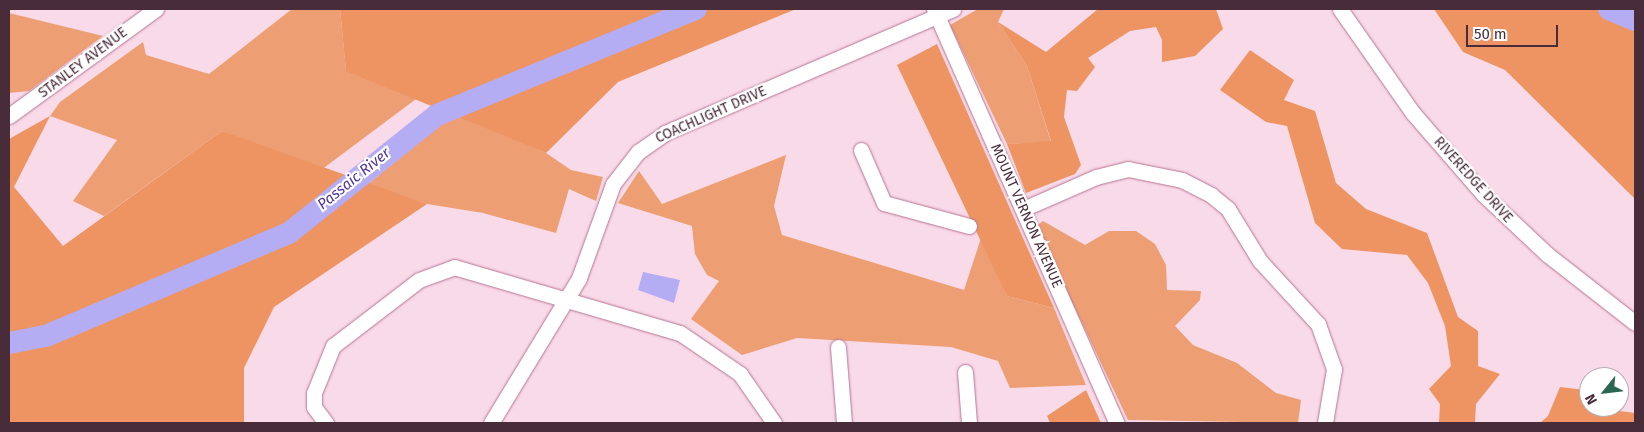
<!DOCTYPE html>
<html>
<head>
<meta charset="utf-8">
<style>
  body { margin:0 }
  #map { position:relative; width:1644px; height:432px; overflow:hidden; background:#f9dae8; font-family:"Fira Sans",sans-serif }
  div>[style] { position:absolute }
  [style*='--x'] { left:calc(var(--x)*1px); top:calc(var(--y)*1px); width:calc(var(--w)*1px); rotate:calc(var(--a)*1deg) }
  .green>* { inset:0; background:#ee9e73 }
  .forest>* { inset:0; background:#ed9462 }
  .water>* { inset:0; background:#b5adf4 }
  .river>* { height:22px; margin:-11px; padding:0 11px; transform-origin:11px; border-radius:11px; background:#b5adf4 }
  .roads { filter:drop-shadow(0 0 1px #b77394) drop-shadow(0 0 1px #b77394) }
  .minor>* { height:15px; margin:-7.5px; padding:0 7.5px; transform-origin:7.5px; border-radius:7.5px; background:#fff }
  span { translate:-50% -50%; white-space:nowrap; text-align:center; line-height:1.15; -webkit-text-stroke:4.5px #fff; paint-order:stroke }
  .street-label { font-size:14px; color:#492c3a }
  .water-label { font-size:15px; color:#4e369b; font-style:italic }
  .frame { position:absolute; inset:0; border:10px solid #492c3a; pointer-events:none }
  .north { position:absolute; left:1579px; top:367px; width:50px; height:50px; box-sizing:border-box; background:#fff; border:1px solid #b6abb0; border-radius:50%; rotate:241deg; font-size:14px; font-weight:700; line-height:20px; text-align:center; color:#492c3a }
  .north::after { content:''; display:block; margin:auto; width:18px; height:22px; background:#296753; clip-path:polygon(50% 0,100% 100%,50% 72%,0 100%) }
  .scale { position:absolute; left:1466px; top:25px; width:92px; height:22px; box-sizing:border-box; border:2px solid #492c3a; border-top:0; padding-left:6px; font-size:15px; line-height:18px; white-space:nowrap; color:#492c3a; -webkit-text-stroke:4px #fff; paint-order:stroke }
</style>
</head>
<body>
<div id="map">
  <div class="green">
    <i style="clip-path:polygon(292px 9px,340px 9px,346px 70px,416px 99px,321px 170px,222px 131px,104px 216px,73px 201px,117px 140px,50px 116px,60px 102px,143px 42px,146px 55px,209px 74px)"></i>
    <i style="clip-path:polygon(978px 9px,1004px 9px,998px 22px,1027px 66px,1051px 142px,1007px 144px,950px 25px)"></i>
    <i style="clip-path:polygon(9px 13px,103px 36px,29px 91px,9px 93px)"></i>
    <i style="clip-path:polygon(453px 114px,546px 153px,571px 170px,603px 177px,596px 201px,569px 189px,556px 233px,483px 213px,427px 204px,367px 185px)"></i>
    <i style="clip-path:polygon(786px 155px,774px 206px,782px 235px,964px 290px,981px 238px,1007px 296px,1054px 308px,1086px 385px,1010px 388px,998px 361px,951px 347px,797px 338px,742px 355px,691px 319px,719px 281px,707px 275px,695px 254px,692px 226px,618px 203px,639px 171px,662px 204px)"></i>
    <i style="clip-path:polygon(1043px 221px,1085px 245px,1109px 231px,1136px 231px,1155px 244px,1166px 265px,1167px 290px,1201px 291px,1200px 300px,1175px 326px,1193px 345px,1237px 363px,1276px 393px,1301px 400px,1298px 423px,1128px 420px,1036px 226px)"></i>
  </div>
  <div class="forest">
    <i style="clip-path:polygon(340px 9px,796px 9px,618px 82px,546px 153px,346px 71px)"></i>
    <i style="clip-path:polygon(1098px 9px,1216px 9px,1223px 29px,1195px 56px,1162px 62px,1162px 40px,1156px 27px,1130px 31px,1088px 58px,1095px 67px,1077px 91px,1067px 90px,1064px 117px,1081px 165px,1075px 174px,1026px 193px,1007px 144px,1051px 141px,1027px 66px,998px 22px,1046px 52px)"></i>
    <i style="clip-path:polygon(1434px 9px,1635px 9px,1635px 199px,1505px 70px,1463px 52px)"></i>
    <i style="clip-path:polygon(937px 44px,1054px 308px,1007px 296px,897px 65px)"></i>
    <i style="clip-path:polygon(1250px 50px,1294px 80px,1284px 100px,1315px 111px,1336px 183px,1366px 209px,1427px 233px,1458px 317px,1478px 331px,1478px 366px,1500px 374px,1476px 404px,1475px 423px,1439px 423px,1440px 404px,1429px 389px,1451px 366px,1445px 326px,1428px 283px,1407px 255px,1342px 249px,1315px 223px,1287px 126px,1266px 122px,1220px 90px)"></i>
    <i style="clip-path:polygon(50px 116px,14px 187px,63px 246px,222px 131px,427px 204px,274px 307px,244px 368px,244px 423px,9px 423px,9px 139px)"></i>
    <i style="clip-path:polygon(1560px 387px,1585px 390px,1589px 407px,1635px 413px,1635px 423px,1540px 423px,1548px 416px)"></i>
    <i style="clip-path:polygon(1086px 390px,1101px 423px,1050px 423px,1047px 416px)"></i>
  </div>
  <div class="water">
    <i style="clip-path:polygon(643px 272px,680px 280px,674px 303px,638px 290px)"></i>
  </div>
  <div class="river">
    <i style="--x:1609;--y:9;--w:28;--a:23"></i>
    <i style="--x:9;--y:343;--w:38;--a:-11"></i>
    <i style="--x:46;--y:336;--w:264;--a:-23"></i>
    <i style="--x:289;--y:233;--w:189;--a:-38.6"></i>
    <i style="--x:437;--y:115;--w:280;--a:-22.3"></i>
  </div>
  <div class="roads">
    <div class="minor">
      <i style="--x:934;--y:9;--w:453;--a:66.2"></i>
      <i style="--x:1340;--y:9;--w:126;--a:55"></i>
      <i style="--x:1412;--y:112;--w:108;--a:49.1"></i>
      <i style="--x:1483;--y:194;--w:89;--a:43.2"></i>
      <i style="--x:1548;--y:255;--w:110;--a:38"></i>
      <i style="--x:9;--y:116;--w:182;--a:-36.1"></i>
      <i style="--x:861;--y:150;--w:58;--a:66.5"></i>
      <i style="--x:884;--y:203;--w:88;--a:15.1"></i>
      <i style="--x:1023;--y:209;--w:80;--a:-23.7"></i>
      <i style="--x:1096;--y:177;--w:33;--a:-14"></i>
      <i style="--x:1128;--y:169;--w:55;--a:11.5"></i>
      <i style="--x:1182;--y:180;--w:33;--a:27"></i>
      <i style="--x:1211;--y:195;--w:22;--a:39"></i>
      <i style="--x:1228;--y:209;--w:61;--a:58.4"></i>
      <i style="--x:1260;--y:261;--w:86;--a:47.4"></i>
      <i style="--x:1318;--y:324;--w:48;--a:70.4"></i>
      <i style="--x:1334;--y:369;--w:55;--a:99.5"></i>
      <i style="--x:838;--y:347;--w:76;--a:85.5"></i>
      <i style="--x:965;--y:372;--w:51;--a:85.5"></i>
      <i style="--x:326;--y:423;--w:20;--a:-127"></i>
      <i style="--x:314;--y:407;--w:14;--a:-90"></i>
      <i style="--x:314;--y:393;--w:51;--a:-68"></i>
      <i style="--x:333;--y:346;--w:108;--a:-37.5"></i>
      <i style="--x:419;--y:280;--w:37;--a:-20"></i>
      <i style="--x:454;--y:267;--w:235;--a:16.3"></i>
      <i style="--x:680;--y:333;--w:73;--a:34.3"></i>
      <i style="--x:740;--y:374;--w:60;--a:55.2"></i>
      <i style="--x:491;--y:423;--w:170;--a:-58.7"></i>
      <i style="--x:579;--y:278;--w:100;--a:-70.1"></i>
      <i style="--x:613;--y:184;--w:41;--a:-52"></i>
      <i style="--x:638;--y:152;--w:33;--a:-35"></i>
      <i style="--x:665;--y:133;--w:314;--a:-23.3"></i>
    </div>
  </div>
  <div class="street-label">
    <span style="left:83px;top:63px;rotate:-37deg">STANLEY AVENUE</span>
    <span style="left:711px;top:115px;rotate:-24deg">COACHLIGHT DRIVE</span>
    <span style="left:1473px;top:180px;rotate:48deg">RIVEREDGE DRIVE</span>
    <span style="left:1026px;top:216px;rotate:66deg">MOUNT VERNON AVENUE</span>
  </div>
  <div class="water-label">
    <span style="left:354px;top:179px;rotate:-39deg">Passaic River</span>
  </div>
  <div class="frame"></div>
  <div class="north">N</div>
  <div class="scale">50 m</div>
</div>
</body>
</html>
